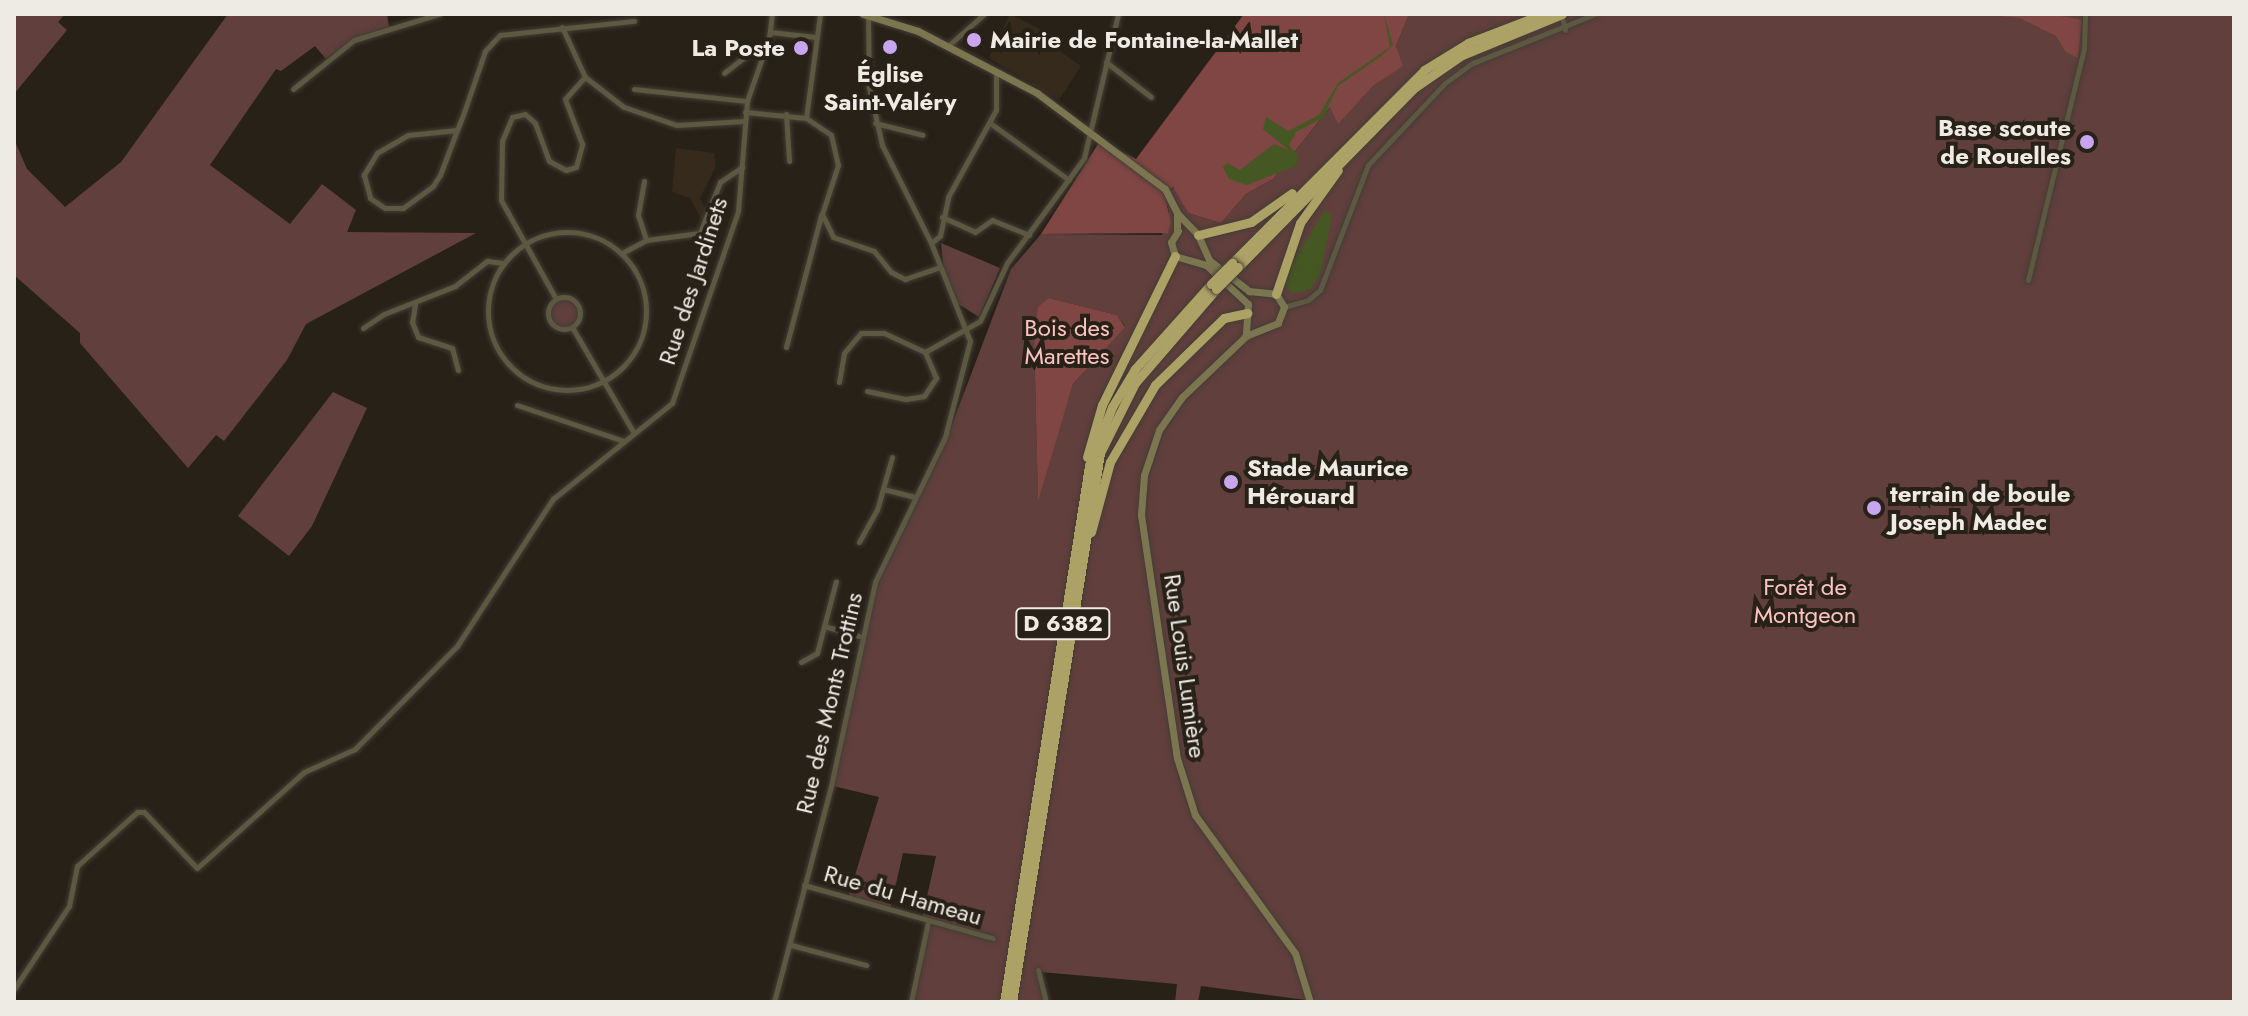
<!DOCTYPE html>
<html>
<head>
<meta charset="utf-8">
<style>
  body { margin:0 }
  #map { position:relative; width:2248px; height:1016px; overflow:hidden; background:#282118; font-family:Jost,sans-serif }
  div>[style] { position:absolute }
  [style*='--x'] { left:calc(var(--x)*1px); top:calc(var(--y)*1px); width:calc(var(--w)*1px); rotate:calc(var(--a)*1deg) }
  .built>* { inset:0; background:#352a1c }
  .green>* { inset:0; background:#613f3d }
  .round { border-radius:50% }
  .forest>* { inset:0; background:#804644 }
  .water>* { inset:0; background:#455823 }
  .roads { filter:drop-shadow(0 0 2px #443d35) drop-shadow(0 0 2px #443d35) }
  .street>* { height:5px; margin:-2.5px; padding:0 2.5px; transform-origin:2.5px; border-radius:2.5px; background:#5c5841 }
  .street>.ring { margin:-2.5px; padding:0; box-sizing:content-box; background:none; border:5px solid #5c5841; border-radius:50% }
  .secondary>* { height:7px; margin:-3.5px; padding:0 3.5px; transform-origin:3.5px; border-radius:3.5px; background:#7c7650 }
  .highway>* { height:9px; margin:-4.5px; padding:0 4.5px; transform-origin:4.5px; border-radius:4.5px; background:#aca266 }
  .bridges { filter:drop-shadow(0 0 2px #443d35) drop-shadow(0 0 2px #443d35) }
  .highway-bridge>* { height:9px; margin:-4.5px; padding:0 4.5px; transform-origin:4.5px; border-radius:4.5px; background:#aca266 }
  .dots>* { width:22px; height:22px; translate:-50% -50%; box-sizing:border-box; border:4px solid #282118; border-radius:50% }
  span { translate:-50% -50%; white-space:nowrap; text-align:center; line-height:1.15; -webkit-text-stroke:8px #282118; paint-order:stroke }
  .shield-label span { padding:2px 6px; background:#282118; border:2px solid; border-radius:6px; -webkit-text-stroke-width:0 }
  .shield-label { font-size:22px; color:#eeeae4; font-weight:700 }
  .poi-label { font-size:24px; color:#eeeae4; font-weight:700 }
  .left { translate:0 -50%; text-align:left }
  .right { translate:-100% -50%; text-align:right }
  .street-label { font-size:24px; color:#eeeae4 }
  .park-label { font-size:24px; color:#fcc3c0 }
  .frame { position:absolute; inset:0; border:16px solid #eeeae4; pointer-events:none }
</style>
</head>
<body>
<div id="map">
  <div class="built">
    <i style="clip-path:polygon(1010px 14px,1042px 30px,1039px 37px,1081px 66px,1059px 100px,989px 58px)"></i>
    <i style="clip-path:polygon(676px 148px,714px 153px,716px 166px,700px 198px,707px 211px,703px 223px,690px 198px,672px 192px)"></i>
  </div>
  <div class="green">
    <i style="clip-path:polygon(14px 14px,65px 14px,58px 22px,67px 30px,14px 94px)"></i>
    <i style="clip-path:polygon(228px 14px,387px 14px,389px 27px,353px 39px,326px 59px,315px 46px,281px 71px,276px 69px,210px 165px,290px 224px,322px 184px,356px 210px,347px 232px,476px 233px,306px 324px,287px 360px,224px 441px,216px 435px,188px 468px,80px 343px,80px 333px,14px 275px,14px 139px,27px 169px,65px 207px,121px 162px)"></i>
    <i style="clip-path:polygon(evenodd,1409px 14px,2234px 14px,2234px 1002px,1321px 1002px,1201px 986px,1198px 1002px,1175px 1002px,1177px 984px,1041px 972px,1047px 1002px,912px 1002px,930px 921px,922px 919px,936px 856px,903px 853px,890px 910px,848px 898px,879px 797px,833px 786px,877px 581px,940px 456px,1011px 269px,1041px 234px,1162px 235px,1169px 212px,1165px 197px,1174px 187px,1188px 213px,1221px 223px,1246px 194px,1273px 179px,1331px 106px,1338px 123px,1373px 86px,1402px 66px,1396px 46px,1409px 14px,1049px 298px,1117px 315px,1125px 326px,1073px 384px,1038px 496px,1034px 337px,1049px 298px)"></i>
    <i style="clip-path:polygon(941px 243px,1000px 268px,979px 317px,957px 303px,944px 272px)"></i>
    <i class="round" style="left:551px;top:299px;width:28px;height:28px"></i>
    <i style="clip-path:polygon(333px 392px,367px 408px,312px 526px,289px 556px,238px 516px)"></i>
  </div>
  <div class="forest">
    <i style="clip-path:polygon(1244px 14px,1409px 14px,1396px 46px,1403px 66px,1373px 86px,1338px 124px,1330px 107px,1273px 179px,1246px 194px,1221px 223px,1188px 213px,1173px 187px,1165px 197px,1171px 222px,1168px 233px,1041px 234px,1100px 141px,1136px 159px)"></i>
    <i style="clip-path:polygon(1983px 14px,2050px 14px,2082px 20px,2078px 58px,2066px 52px,2056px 36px,2020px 18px)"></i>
    <i style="clip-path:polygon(1049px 298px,1117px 315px,1125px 327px,1073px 384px,1038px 501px,1034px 337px,1038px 307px)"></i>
  </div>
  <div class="water">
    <i style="clip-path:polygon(1384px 14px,1393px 45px,1380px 57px,1338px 86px,1323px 118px,1296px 132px,1289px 145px,1298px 156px,1296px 166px,1247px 185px,1229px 179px,1223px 167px,1227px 163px,1240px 170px,1274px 144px,1289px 150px,1263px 129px,1266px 117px,1288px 131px,1319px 115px,1338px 83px,1390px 47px)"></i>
    <i style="clip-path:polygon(1325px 210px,1332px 216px,1320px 274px,1311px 289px,1291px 294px,1285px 282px,1294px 260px)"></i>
  </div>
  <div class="roads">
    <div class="street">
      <i style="--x:1563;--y:21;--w:9;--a:77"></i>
      <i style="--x:562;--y:27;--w:55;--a:65.3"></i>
      <i style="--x:585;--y:77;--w:49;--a:37.6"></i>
      <i style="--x:624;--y:107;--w:56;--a:18.8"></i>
      <i style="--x:677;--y:125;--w:67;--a:-3.4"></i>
      <i style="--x:770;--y:32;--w:46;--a:6.2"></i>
      <i style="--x:949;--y:45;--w:47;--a:-41.5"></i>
      <i style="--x:1106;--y:62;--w:57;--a:37.9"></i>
      <i style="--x:724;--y:73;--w:34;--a:-38"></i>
      <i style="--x:751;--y:52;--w:12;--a:9"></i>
      <i style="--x:293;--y:89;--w:78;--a:-38.8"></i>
      <i style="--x:354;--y:40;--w:89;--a:-17"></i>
      <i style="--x:634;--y:89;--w:114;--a:6.1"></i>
      <i style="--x:745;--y:112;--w:61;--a:5.6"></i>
      <i style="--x:806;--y:118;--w:30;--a:34"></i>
      <i style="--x:831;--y:135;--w:31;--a:77"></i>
      <i style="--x:838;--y:165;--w:52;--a:108.1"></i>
      <i style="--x:822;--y:214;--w:25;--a:64"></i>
      <i style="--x:833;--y:237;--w:43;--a:18.9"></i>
      <i style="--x:874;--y:251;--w:27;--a:51"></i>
      <i style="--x:891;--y:272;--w:16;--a:27"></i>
      <i style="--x:905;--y:279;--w:36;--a:-19"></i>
      <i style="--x:786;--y:114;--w:47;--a:86.3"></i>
      <i style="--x:806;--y:118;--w:105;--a:-82.3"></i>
      <i style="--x:875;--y:123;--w:49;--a:14"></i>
      <i style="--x:990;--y:123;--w:97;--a:35.8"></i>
      <i style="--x:457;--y:130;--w:49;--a:174.2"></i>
      <i style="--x:408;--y:135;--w:36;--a:150"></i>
      <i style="--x:377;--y:153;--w:26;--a:121"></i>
      <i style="--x:364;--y:175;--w:24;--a:75"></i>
      <i style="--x:370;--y:198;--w:18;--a:34"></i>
      <i style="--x:385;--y:208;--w:18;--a:0"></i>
      <i style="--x:403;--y:208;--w:37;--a:-36"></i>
      <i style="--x:433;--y:186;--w:13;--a:-58"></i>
      <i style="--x:440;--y:175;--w:48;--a:-69.3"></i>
      <i style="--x:457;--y:130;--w:16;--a:-68"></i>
      <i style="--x:463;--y:115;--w:68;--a:-71"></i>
      <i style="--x:485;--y:51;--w:22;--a:-47"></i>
      <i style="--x:500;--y:35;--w:135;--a:-6"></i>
      <i style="--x:644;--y:181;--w:35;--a:100"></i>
      <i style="--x:638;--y:215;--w:26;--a:72"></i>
      <i style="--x:942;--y:217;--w:36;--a:24"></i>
      <i style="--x:975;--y:232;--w:21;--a:-35"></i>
      <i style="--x:992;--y:220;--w:40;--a:22"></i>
      <i class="ring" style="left:488px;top:232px;width:153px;height:153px"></i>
      <i style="--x:931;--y:243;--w:11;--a:-38"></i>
      <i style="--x:940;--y:236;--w:40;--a:-78"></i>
      <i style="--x:948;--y:197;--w:99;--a:-61.1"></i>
      <i style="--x:996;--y:110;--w:39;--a:-90"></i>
      <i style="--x:622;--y:253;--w:27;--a:-28"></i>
      <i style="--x:646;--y:240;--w:54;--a:-7.4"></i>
      <i style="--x:700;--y:233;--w:55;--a:-68.6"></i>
      <i style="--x:720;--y:182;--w:27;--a:-34"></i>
      <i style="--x:2028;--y:280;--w:239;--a:-76.4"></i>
      <i style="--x:2084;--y:48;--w:34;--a:-88"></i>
      <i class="ring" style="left:548px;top:297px;width:27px;height:27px"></i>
      <i style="--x:556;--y:299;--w:113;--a:-119.1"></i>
      <i style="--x:501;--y:200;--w:59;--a:-89"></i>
      <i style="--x:502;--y:141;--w:26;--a:-67"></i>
      <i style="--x:512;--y:117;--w:13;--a:-13"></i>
      <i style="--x:525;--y:114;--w:13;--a:42"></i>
      <i style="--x:535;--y:123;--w:40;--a:69.8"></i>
      <i style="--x:549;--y:161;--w:19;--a:28"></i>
      <i style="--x:566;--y:170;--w:10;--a:-17"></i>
      <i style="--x:576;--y:167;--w:24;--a:-75"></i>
      <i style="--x:582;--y:144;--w:48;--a:-110.7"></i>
      <i style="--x:565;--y:99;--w:30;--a:-48"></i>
      <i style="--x:415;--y:304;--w:18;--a:99"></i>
      <i style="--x:412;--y:322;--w:16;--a:68"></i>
      <i style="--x:418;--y:337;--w:36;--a:18"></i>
      <i style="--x:452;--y:348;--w:23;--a:75"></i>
      <i style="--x:1284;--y:307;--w:25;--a:-16"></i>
      <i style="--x:1308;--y:300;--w:16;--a:-40"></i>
      <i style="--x:1320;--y:290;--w:134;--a:-69"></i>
      <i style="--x:1368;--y:165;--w:112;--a:-46.8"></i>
      <i style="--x:1445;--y:83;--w:34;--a:-36"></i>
      <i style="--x:1473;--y:63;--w:131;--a:-21.9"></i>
      <i style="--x:572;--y:327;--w:123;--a:59.7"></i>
      <i style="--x:363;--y:328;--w:25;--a:-34"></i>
      <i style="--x:384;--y:314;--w:76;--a:-21.5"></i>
      <i style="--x:455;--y:286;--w:41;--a:-38"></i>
      <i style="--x:487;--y:261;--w:17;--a:7"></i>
      <i style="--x:786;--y:347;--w:137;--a:-75.1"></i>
      <i style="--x:839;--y:382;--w:29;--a:-80"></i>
      <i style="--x:844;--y:353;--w:26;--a:-50"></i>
      <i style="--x:861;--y:333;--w:23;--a:0"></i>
      <i style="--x:884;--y:333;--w:45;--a:24.9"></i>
      <i style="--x:925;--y:352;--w:63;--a:-29.4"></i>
      <i style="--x:980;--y:321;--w:64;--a:-65"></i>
      <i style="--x:1007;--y:263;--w:130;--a:-53.7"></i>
      <i style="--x:1084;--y:158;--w:148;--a:-76.7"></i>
      <i style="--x:867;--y:391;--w:40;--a:12"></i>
      <i style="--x:906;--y:399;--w:18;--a:-9"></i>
      <i style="--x:924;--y:396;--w:22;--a:-56"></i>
      <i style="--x:936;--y:378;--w:28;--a:-113"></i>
      <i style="--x:517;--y:405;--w:113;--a:18.6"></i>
      <i style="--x:883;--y:489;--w:33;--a:14"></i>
      <i style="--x:859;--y:542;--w:37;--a:-61"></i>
      <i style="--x:877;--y:510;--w:55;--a:-74.2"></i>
      <i style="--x:824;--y:626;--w:36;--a:16"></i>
      <i style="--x:801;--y:662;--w:18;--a:-29"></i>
      <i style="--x:817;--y:653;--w:74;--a:-75.2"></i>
      <i style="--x:804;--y:885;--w:196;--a:15.7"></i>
      <i style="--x:791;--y:945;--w:78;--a:14.9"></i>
      <i style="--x:1038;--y:970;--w:33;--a:76"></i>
      <i style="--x:14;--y:989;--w:100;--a:-56.5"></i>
      <i style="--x:69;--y:906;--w:41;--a:-78.7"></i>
      <i style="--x:77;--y:866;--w:81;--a:-42"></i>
      <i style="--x:137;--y:812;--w:7;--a:0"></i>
      <i style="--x:144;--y:812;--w:77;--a:46.6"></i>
      <i style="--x:197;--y:868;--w:144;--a:-41.9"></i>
      <i style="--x:304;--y:772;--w:56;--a:-24.3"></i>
      <i style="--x:355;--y:749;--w:145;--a:-45.3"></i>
      <i style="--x:457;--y:646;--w:176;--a:-56.9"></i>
      <i style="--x:553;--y:499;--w:153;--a:-38.9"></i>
      <i style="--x:672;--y:403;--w:203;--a:-71"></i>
      <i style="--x:738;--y:211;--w:110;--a:-85.3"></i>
      <i style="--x:747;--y:101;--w:67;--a:-70.8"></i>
      <i style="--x:769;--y:38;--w:24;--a:-83"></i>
      <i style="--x:774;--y:1002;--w:223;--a:-75.2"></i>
      <i style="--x:831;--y:786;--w:209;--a:-77.8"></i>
      <i style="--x:875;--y:582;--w:161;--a:-64.2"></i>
      <i style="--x:945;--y:437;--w:99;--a:-75.4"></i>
      <i style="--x:970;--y:341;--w:105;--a:-111.7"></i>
      <i style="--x:931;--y:243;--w:110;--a:-116.6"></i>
      <i style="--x:882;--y:145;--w:59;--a:-102.6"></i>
      <i style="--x:869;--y:87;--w:72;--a:-90.8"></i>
      <i style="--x:911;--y:1002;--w:82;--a:-78"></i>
    </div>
    <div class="secondary">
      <i style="--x:863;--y:14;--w:58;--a:17.2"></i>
      <i style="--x:918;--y:31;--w:134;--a:27.5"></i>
      <i style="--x:1037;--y:93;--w:160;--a:36.9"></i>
      <i style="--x:1165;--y:189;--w:27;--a:63"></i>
      <i style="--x:1177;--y:213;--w:19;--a:90"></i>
      <i style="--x:1177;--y:213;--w:30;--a:46"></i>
      <i style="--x:1198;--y:235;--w:27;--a:66"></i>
      <i style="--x:1209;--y:260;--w:51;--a:37.8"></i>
      <i style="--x:1249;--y:291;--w:27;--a:6"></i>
      <i style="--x:1276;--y:294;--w:15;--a:58"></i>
      <i style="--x:1284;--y:307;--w:17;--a:111"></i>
      <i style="--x:1278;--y:323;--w:35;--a:158"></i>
      <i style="--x:1246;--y:336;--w:88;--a:136.4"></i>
      <i style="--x:1182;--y:397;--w:40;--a:124.9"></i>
      <i style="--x:1159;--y:430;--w:47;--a:108.4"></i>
      <i style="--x:1144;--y:475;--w:40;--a:94.3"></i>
      <i style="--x:1141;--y:515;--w:246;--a:81.6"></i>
      <i style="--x:1177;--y:758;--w:60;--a:72.5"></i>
      <i style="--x:1195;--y:815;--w:170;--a:54.1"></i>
      <i style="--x:1295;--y:953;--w:51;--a:73"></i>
      <i style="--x:1178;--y:231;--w:13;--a:122"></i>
      <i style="--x:1171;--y:242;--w:15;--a:74"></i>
      <i style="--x:1175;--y:256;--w:32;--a:16"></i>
      <i style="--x:1206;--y:265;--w:57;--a:42.9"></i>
      <i style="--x:1248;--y:304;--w:32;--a:94"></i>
    </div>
    <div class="highway">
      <i style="--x:1198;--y:235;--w:55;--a:-13.8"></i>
      <i style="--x:1251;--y:222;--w:50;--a:-35.3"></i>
      <i style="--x:1232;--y:263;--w:272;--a:-45.1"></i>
      <i style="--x:1424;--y:70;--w:52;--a:-31.5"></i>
      <i style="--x:1468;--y:43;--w:80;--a:-21.1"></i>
      <i style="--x:1238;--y:267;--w:251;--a:-45.5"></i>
      <i style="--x:1414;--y:88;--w:58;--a:-34.5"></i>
      <i style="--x:1462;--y:55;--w:108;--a:-22.3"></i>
      <i style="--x:1276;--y:294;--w:75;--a:-71.3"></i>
      <i style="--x:1300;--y:223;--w:65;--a:-54.4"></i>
      <i style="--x:1087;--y:457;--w:54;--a:-73.9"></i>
      <i style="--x:1102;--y:405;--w:166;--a:-63.9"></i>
      <i style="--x:1091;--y:532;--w:73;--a:-74.8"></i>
      <i style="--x:1110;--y:462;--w:89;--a:-59.7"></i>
      <i style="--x:1155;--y:385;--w:96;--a:-44.2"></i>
      <i style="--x:1224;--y:318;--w:24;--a:-12"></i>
      <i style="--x:1004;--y:1002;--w:543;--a:-80.99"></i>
      <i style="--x:1089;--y:466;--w:63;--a:-68.7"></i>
      <i style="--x:1112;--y:407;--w:44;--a:-58.8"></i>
      <i style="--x:1135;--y:369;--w:114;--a:-48.2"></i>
      <i style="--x:1012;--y:1002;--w:556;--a:-80.89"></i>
      <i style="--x:1100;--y:453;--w:78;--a:-63.4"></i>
      <i style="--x:1135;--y:383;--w:124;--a:-49.2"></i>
    </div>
  </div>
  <div class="bridges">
    <div class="highway-bridge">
      <i style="--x:1211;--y:284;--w:30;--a:-45"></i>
      <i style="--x:1216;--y:289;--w:31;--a:-45"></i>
    </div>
  </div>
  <div class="dots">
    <i style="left:974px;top:40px;background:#c8a6ef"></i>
    <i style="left:890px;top:47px;background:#c8a6ef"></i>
    <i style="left:801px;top:48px;background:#c8a6ef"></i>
    <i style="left:2087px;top:142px;background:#c8a6ef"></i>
    <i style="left:1231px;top:482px;background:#c8a6ef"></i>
    <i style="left:1874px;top:508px;background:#c8a6ef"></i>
  </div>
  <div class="shield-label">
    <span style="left:1063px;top:624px">D 6382</span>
  </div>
  <div class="poi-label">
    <span class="left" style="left:990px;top:40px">Mairie de Fontaine-la-Mallet</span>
    <span class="right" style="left:785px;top:48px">La Poste</span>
    <span style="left:890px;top:88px">Église<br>Saint-Valéry</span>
    <span class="right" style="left:2071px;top:142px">Base scoute<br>de Rouelles</span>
    <span class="left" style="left:1247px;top:482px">Stade Maurice<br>Hérouard</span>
    <span class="left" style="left:1890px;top:508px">terrain de boule<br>Joseph Madec</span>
  </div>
  <div class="street-label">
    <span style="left:693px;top:281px;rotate:-72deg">Rue des Jardinets</span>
    <span style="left:1185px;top:666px;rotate:82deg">Rue Louis Lumière</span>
    <span style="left:829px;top:703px;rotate:-77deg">Rue des Monts Trottins</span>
    <span style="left:903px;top:895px;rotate:16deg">Rue du Hameau</span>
  </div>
  <div class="park-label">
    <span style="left:1067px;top:342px">Bois des<br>Marettes</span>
    <span style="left:1805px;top:601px">Forêt de<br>Montgeon</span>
  </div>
  <div class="frame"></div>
</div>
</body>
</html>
